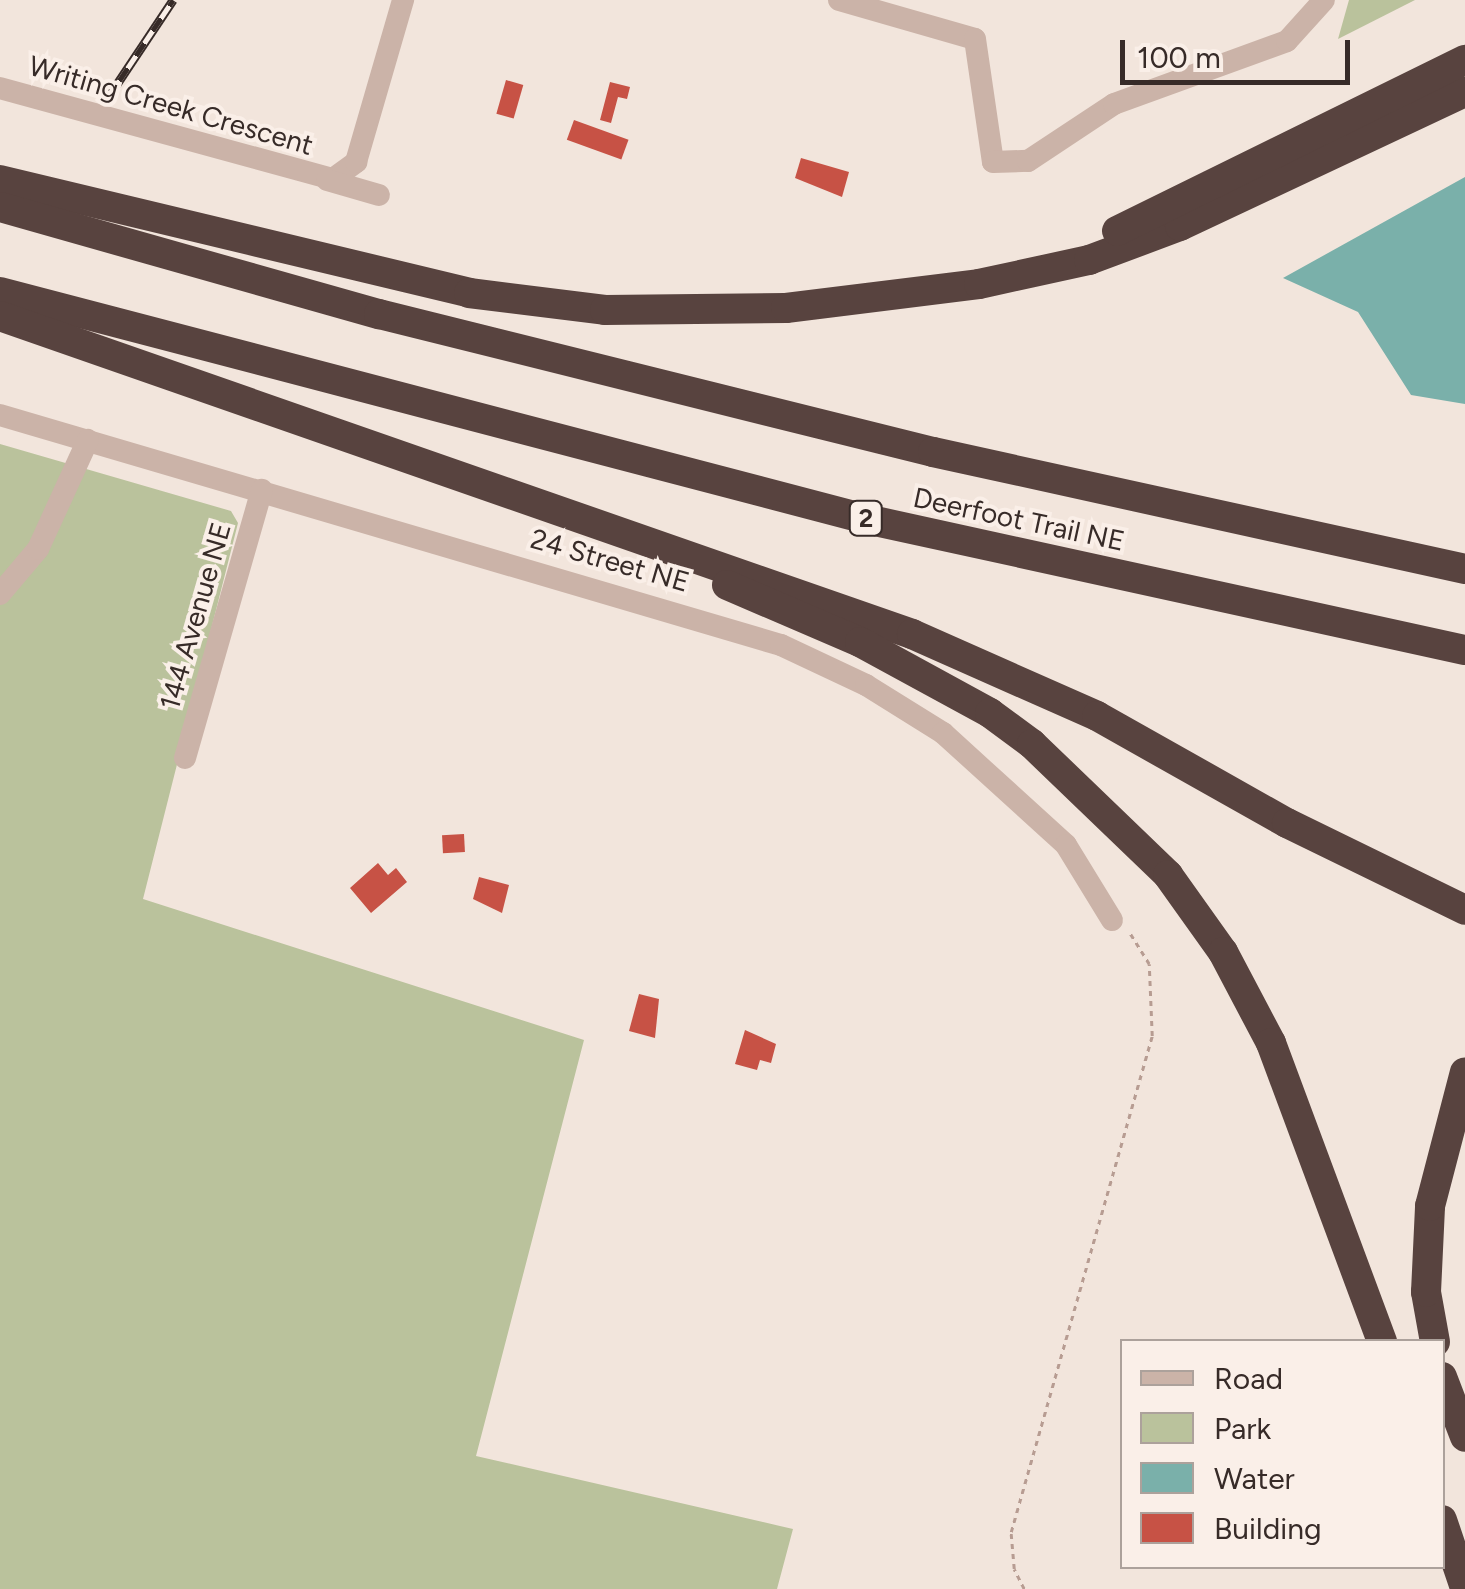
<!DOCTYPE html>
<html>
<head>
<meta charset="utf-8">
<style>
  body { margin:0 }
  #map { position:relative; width:1465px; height:1589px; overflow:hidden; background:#f2e5dc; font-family:Figtree,sans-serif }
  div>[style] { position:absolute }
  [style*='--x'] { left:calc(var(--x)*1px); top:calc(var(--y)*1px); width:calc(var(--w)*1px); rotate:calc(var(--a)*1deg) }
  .green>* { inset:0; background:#bac29c }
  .water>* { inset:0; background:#7ab0aa }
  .building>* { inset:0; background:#c75245; transform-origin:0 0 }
  .path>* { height:2.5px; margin-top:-1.25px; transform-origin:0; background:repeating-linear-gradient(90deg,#b79c92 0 5px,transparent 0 10px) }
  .minor>* { height:22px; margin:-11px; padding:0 11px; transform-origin:11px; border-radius:11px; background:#cbb3a8 }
  .highway>* { height:30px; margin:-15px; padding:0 15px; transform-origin:15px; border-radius:15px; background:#58433f }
  .rail>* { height:9px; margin-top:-4.5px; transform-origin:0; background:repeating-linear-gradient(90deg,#faefe8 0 15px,#372b28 0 30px); box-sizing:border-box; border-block:2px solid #372b28 }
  span { translate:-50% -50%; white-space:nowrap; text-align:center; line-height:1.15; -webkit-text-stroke:8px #faefe8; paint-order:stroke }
  .shield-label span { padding:2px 8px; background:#faefe8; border:2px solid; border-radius:8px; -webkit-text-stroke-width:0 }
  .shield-label { font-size:25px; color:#372b28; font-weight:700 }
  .street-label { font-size:28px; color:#372b28 }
  .legend { position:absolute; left:1120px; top:1339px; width:325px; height:230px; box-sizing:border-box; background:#faefe8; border:2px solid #aca19b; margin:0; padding:12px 18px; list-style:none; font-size:30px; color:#372b28 }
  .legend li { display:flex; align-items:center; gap:20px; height:50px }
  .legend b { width:50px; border:2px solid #aca19b }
  .scale { position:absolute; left:1120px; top:40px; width:230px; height:45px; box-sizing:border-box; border:5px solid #372b28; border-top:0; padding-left:12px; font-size:30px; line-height:35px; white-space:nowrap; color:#372b28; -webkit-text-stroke:8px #faefe8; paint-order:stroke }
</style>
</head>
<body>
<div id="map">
  <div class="green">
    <i style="clip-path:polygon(1349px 0,1415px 0,1338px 39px)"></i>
    <i style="clip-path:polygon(0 444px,231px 511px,238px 523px,143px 899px,584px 1040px,476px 1456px,793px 1529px,777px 1589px,0 1589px)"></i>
  </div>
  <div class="water">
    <i style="clip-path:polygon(1465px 177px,1465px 404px,1411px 395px,1358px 312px,1283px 278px)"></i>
  </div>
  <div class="building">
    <i style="left:506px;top:80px;width:18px;height:35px;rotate:16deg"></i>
    <i style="clip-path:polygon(610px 82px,630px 87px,627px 99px,618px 97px,611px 123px,600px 120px)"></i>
    <i style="left:574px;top:120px;width:58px;height:21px;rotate:20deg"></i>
    <i style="clip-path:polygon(801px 158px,849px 172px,842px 197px,795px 178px)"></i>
    <i style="left:464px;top:834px;width:18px;height:22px;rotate:87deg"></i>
    <i style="clip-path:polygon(378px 863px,388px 875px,396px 868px,407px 882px,371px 913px,350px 888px)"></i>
    <i style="clip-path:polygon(479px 877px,509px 885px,502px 913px,473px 899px)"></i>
    <i style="clip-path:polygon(639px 994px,659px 999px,655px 1038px,629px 1031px)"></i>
    <i style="clip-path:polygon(745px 1030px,776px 1044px,771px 1063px,760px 1060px,757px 1070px,735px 1064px)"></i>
  </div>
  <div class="path">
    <i style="--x:1024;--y:1589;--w:22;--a:-117"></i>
    <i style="--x:1014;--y:1569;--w:37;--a:-95"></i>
    <i style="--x:1011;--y:1532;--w:516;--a:-74.13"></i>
    <i style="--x:1152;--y:1036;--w:72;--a:-92.4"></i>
    <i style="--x:1149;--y:964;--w:38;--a:-122"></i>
  </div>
  <div class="minor">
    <i style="--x:839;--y:0;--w:141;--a:16"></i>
    <i style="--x:975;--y:39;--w:124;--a:81.7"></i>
    <i style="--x:993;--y:162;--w:35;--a:-2"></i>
    <i style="--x:1028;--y:161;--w:103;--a:-33.5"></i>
    <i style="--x:1114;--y:104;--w:184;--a:-20"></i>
    <i style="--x:1287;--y:41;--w:55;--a:-47.9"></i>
    <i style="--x:0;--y:88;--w:345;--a:15.3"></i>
    <i style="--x:333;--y:179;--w:29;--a:-36"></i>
    <i style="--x:356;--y:162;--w:169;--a:-73.8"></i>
    <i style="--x:327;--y:180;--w:54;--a:16.1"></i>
    <i style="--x:0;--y:415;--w:814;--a:16.41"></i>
    <i style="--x:781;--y:645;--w:94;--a:25.2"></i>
    <i style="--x:866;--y:685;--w:91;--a:31.9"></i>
    <i style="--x:943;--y:733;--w:166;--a:42.3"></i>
    <i style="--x:1066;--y:845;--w:88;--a:58.5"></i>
    <i style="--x:0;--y:594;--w:59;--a:-49.8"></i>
    <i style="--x:38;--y:549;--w:120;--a:-65.4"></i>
    <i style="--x:185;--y:758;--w:279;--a:-74"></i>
  </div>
  <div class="highway">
    <i style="--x:0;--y:180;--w:482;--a:13.5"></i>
    <i style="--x:469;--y:293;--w:137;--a:7.1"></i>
    <i style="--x:605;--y:310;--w:181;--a:-0.6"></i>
    <i style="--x:786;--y:308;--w:194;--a:-7.1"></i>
    <i style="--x:979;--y:284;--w:113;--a:-12.3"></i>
    <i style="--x:1089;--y:260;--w:97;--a:-20.5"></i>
    <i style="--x:1180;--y:226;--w:315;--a:-25.2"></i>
    <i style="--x:0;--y:207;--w:394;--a:15.8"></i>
    <i style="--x:379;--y:314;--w:571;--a:13.99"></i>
    <i style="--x:933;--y:452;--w:545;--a:12.4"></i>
    <i style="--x:1117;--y:231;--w:388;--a:-26.2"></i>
    <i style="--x:0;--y:292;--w:895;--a:14.69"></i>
    <i style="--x:866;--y:519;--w:613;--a:12.34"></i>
    <i style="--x:0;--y:316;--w:966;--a:19.22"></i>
    <i style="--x:912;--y:634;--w:202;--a:23.9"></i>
    <i style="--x:1097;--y:716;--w:218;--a:29.4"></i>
    <i style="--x:1287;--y:823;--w:198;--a:26"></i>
    <i style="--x:727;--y:585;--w:145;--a:23.2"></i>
    <i style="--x:860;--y:642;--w:148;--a:28.6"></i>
    <i style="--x:990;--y:713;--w:52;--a:36.4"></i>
    <i style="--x:1032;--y:744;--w:189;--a:43.9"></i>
    <i style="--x:1168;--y:875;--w:95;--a:54.5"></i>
    <i style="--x:1223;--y:952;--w:103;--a:62.2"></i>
    <i style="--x:1271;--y:1043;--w:319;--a:69.6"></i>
    <i style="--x:1435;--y:1342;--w:51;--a:-100.2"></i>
    <i style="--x:1426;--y:1292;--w:86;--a:-87.3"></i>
    <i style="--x:1430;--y:1206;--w:138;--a:-75.4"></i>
    <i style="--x:1442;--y:1377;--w:64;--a:69"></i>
    <i style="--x:1442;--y:1520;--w:72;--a:71.3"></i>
  </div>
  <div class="rail">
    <i style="--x:111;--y:93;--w:112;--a:-56.3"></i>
  </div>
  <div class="shield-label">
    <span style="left:866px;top:518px">2</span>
  </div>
  <div class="street-label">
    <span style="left:171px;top:105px;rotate:16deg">Writing Creek Crescent</span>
    <span style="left:1019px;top:519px;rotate:12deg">Deerfoot Trail NE</span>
    <span style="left:610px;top:560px;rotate:16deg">24 Street NE</span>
    <span style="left:195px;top:616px;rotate:-74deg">144 Avenue NE</span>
  </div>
  <ul class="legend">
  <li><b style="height:12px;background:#cbb3a8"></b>Road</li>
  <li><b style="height:28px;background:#bac29c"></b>Park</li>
  <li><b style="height:28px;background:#7ab0aa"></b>Water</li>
  <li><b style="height:28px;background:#c75245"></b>Building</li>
  </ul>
  <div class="scale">100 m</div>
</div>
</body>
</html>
